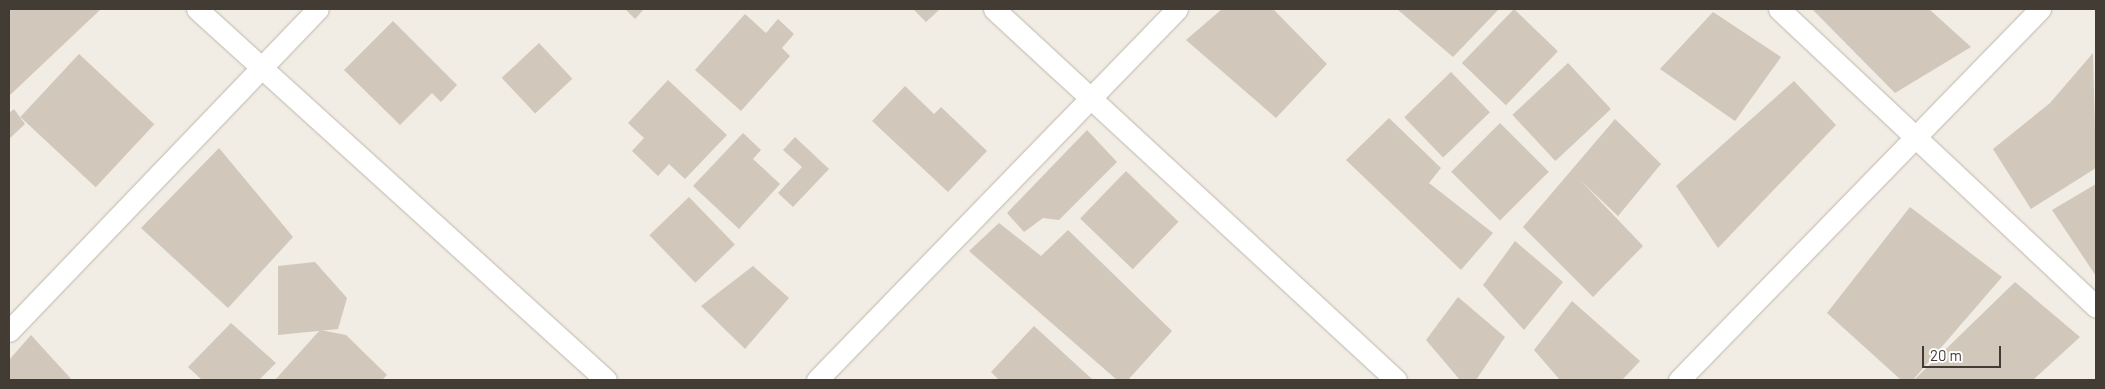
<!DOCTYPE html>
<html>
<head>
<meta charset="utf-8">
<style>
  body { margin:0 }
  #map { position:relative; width:2105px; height:389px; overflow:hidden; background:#f1ece4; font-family:Barlow,sans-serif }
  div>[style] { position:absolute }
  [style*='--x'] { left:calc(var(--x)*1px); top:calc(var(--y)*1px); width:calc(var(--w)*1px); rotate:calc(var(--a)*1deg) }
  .building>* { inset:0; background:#d1c7bb; transform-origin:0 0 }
  .roads { filter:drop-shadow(0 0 1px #beb6ab) drop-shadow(0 0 1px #beb6ab) }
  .minor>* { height:21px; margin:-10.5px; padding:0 10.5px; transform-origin:10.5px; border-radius:10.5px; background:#fff }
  span { translate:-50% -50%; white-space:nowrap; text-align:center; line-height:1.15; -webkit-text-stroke:5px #fff; paint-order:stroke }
  .frame { position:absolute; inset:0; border:10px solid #423c35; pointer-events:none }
  .scale { position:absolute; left:1922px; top:346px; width:79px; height:22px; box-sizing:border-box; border:2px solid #423c35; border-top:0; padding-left:6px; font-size:15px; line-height:18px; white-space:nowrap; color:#423c35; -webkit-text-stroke:4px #fff; paint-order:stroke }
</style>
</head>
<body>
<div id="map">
  <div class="building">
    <i style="clip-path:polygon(9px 9px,101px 9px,9px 96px)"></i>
    <i style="clip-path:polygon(625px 9px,644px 9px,635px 19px)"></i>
    <i style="clip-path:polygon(913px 9px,940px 9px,926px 22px)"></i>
    <i style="clip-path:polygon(1222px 9px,1273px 9px,1327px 64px,1276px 118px,1186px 40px)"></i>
    <i style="clip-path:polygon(1397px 9px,1499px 9px,1453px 57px)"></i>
    <i style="left:1514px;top:9px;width:61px;height:75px;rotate:44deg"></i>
    <i style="clip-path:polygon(1812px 9px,1929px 9px,1971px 47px,1895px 93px)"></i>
    <i style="clip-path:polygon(1713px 12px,1781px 57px,1735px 121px,1660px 69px)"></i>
    <i style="clip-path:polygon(745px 14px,766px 33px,778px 19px,794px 34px,782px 48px,790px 56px,741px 111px,695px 70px)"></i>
    <i style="clip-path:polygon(393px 21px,457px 85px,441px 102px,432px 93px,400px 125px,344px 70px)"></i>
    <i style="left:539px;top:43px;width:49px;height:51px;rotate:47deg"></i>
    <i style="clip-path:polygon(2093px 53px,2096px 168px,2031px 209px,1993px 149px,2050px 103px)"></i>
    <i style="left:79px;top:54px;width:103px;height:86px;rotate:43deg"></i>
    <i style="left:1568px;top:63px;width:63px;height:76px;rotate:47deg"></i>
    <i style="left:1451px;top:72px;width:56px;height:65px;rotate:46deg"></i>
    <i style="clip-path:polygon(668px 80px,727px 135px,685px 179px,669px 164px,658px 176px,632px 151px,644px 138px,628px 123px)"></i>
    <i style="clip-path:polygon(1794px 81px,1836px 125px,1718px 248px,1676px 186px)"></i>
    <i style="clip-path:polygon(905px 86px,934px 114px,941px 107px,987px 151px,948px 192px,872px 121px)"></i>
    <i style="clip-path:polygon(14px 109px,25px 124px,9px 139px,9px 113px)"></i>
    <i style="clip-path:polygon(1389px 118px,1441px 168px,1429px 183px,1493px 233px,1461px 270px,1346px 160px)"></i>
    <i style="clip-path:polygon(1615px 119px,1661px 164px,1618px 216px,1581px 181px,1643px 246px,1593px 297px,1523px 227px)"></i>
    <i style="left:1500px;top:123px;width:69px;height:69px;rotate:45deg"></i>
    <i style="clip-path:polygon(1087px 130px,1117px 162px,1059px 220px,1043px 218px,1024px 232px,1007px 213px)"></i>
    <i style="clip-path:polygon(743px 133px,761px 150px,753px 159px,780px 184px,739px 229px,693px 186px)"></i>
    <i style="clip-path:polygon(795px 137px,829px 169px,793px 207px,778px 193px,802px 167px,783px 150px)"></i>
    <i style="clip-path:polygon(219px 148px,293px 237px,228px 308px,141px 228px)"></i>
    <i style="left:1126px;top:171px;width:73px;height:66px;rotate:44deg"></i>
    <i style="clip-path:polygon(2096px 184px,2096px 276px,2052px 210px)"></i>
    <i style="left:689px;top:197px;width:66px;height:55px;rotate:46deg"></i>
    <i style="clip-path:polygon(1910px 207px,2002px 277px,1913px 380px,1901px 380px,1827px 313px)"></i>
    <i style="clip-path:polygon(999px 223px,1041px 256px,1068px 230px,1172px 331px,1128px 380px,1117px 380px,969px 251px)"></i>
    <i style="clip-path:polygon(1515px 241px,1563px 282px,1524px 330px,1483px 285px)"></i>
    <i style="clip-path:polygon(315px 262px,347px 298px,338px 329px,278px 335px,278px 266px)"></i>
    <i style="clip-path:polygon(753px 266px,789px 298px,745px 349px,701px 306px)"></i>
    <i style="clip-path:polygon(2015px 282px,2080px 337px,2033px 380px,1914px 380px)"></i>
    <i style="clip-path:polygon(1458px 297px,1505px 337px,1476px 380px,1460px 380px,1426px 340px)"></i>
    <i style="clip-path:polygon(1572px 301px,1640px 361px,1622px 380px,1560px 380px,1534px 350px)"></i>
    <i style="clip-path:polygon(231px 323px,276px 363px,259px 380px,202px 380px,188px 367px)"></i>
    <i style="clip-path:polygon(1034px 326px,1093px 380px,999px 380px,991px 372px)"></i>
    <i style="clip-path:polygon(320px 330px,346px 335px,387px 375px,382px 380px,275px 380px)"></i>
    <i style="clip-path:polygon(31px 335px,72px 380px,9px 380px,9px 360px)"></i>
  </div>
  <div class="roads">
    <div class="minor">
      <i style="--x:197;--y:9;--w:552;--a:42.21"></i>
      <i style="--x:994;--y:9;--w:547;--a:42.7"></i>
      <i style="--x:1779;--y:9;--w:435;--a:43.2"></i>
      <i style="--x:9;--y:331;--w:446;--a:-46.2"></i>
      <i style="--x:817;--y:380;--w:517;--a:-45.86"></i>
      <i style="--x:1679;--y:380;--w:518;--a:-45.78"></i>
    </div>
  </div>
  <div class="frame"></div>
  <div class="scale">20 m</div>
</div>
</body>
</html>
